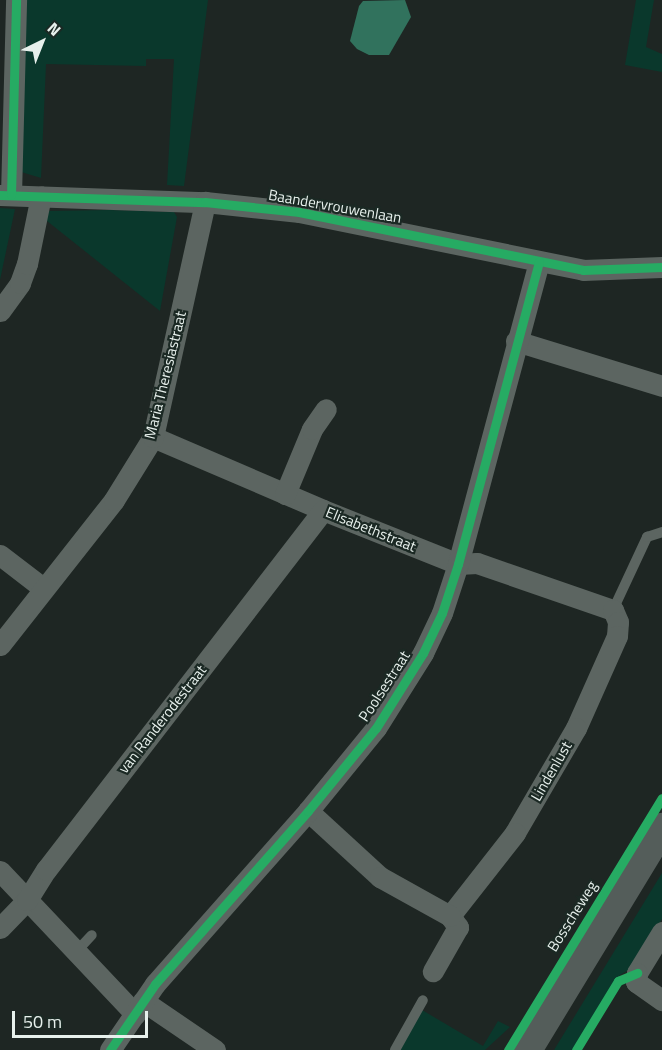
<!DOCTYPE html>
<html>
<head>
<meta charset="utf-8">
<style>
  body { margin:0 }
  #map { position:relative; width:662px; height:1050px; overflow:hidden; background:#1e2623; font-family:"Titillium Web",sans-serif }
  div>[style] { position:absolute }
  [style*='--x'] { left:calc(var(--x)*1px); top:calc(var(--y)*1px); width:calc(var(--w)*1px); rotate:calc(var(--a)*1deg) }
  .green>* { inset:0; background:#0a382c }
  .water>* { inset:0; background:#31725d }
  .service>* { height:10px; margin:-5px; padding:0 5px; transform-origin:5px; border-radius:5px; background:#5c6561 }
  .minor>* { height:21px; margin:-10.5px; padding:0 10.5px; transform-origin:10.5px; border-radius:10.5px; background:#5c6561 }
  .secondary>* { height:30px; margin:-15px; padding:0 15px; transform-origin:15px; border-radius:15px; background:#545d5a }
  .cycleway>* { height:9px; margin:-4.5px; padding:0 4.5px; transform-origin:4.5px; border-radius:4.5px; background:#26ab63 }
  span { translate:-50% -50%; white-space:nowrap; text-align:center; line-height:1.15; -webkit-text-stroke:4.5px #1b2924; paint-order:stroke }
  .street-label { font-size:15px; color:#e7f0ec }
  .north { position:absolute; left:12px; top:12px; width:60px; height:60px; -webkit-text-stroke:4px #1b2924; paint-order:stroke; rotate:43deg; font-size:16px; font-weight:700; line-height:24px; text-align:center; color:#e7f0ec }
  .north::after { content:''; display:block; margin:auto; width:21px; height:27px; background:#e7f0ec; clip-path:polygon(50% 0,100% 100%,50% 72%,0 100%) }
  .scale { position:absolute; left:12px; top:1011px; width:136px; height:27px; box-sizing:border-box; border:3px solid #e7f0ec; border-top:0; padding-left:8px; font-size:18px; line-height:21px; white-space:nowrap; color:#e7f0ec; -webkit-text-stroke:4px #1b2924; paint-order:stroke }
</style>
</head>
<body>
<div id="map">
  <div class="green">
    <i style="clip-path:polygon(27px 0,208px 0,184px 186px,167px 185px,174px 59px,146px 59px,146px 66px,46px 64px,41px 178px,18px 171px)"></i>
    <i style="clip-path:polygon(636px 0,654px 0,646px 47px,662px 54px,662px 72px,625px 65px)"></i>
    <i style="clip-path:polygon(0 208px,15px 209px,0 280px)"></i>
    <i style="clip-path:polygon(109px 210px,174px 212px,177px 217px,160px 311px,42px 217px,48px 211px)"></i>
    <i style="clip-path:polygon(662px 873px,662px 919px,632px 968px,620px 975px,574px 1050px,554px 1050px)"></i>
    <i style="clip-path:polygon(422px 1010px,483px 1046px,498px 1021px,510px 1027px,485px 1050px,398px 1050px)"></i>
  </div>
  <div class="water">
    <i style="clip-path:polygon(405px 0,411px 17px,389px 55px,369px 55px,357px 49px,350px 41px,359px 6px,363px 1px)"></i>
  </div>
  <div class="service">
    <i style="--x:613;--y:610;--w:81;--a:-65"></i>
    <i style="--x:647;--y:537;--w:16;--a:-18"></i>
    <i style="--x:76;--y:952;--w:23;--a:-47"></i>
    <i style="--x:395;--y:1050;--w:57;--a:-60.8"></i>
  </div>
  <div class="minor">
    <i style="--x:0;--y:195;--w:205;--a:2"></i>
    <i style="--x:205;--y:202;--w:95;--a:6.1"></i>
    <i style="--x:299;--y:212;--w:290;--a:11.5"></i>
    <i style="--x:583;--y:270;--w:79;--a:-2.2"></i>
    <i style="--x:11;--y:195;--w:195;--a:-88.5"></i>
    <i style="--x:0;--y:311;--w:34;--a:-54"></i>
    <i style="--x:20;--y:283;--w:20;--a:-70"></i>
    <i style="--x:27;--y:264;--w:69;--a:-78.4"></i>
    <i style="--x:516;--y:341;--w:153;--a:17.1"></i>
    <i style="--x:153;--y:437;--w:185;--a:23.2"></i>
    <i style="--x:323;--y:510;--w:145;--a:21.8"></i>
    <i style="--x:458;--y:564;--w:19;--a:-3"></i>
    <i style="--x:477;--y:563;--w:144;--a:19.1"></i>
    <i style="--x:613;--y:610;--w:13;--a:67"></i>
    <i style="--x:618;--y:622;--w:14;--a:94"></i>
    <i style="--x:617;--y:636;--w:101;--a:114"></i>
    <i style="--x:576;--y:728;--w:121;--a:120.2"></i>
    <i style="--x:515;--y:833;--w:105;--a:128.1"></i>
    <i style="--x:450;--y:916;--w:14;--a:54"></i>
    <i style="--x:458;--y:927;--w:51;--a:119.6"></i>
    <i style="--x:285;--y:494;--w:70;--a:-67.4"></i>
    <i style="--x:312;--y:429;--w:24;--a:-55"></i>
    <i style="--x:0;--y:555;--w:54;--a:37.5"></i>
    <i style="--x:0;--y:645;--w:184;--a:-51.8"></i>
    <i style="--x:114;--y:500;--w:74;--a:-58.2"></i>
    <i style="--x:153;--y:437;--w:241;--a:-77.5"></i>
    <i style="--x:308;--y:811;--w:98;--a:42.5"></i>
    <i style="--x:380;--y:877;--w:80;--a:29.1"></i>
    <i style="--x:0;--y:871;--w:197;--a:46.6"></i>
    <i style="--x:0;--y:928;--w:39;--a:-46"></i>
    <i style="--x:27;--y:900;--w:36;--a:-58"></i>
    <i style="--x:46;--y:870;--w:454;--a:-52.4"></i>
    <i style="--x:662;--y:932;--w:48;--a:121.4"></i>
    <i style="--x:637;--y:973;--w:9;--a:96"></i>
    <i style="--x:636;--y:982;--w:32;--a:35"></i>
    <i style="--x:143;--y:1001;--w:87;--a:34.2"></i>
    <i style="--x:110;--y:1050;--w:80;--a:-55.7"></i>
    <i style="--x:155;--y:984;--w:231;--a:-48.5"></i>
    <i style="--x:308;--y:811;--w:107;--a:-50.7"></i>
    <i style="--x:376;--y:728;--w:89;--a:-57.9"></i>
    <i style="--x:423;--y:653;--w:44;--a:-64.6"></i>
    <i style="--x:442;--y:613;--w:52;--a:-71.9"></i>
    <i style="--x:458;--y:564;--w:313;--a:-75"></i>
  </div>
  <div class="secondary">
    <i style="--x:527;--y:1050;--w:260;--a:-58.7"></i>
  </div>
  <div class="cycleway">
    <i style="--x:0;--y:195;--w:205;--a:2"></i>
    <i style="--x:205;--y:202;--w:95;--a:6.1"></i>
    <i style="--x:299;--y:212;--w:290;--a:11.5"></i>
    <i style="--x:583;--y:270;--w:79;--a:-2.2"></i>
    <i style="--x:11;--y:195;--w:195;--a:-88.5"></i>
    <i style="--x:110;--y:1050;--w:80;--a:-55.7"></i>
    <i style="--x:155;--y:984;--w:231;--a:-48.5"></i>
    <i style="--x:308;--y:811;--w:107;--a:-50.7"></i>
    <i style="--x:376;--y:728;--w:89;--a:-57.9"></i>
    <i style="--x:423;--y:653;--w:44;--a:-64.6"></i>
    <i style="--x:442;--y:613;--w:52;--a:-71.9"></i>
    <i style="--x:458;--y:564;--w:313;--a:-75"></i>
    <i style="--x:508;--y:1050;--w:295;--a:-58.6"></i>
    <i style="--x:576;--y:1050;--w:81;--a:-58.7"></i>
    <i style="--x:618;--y:981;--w:21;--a:-23"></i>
  </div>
  <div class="street-label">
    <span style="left:335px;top:206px;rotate:10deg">Baandervrouwenlaan</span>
    <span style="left:165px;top:375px;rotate:-76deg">Maria Theresiastraat</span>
    <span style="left:371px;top:529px;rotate:22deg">Elisabethstraat</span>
    <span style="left:384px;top:686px;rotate:-57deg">Poolsestraat</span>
    <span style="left:162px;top:719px;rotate:-52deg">van Randerodestraat</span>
    <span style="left:551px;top:771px;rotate:-60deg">Lindenlust</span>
    <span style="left:572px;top:916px;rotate:-58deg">Bosscheweg</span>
  </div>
  <div class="north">N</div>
  <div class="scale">50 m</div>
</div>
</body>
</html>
